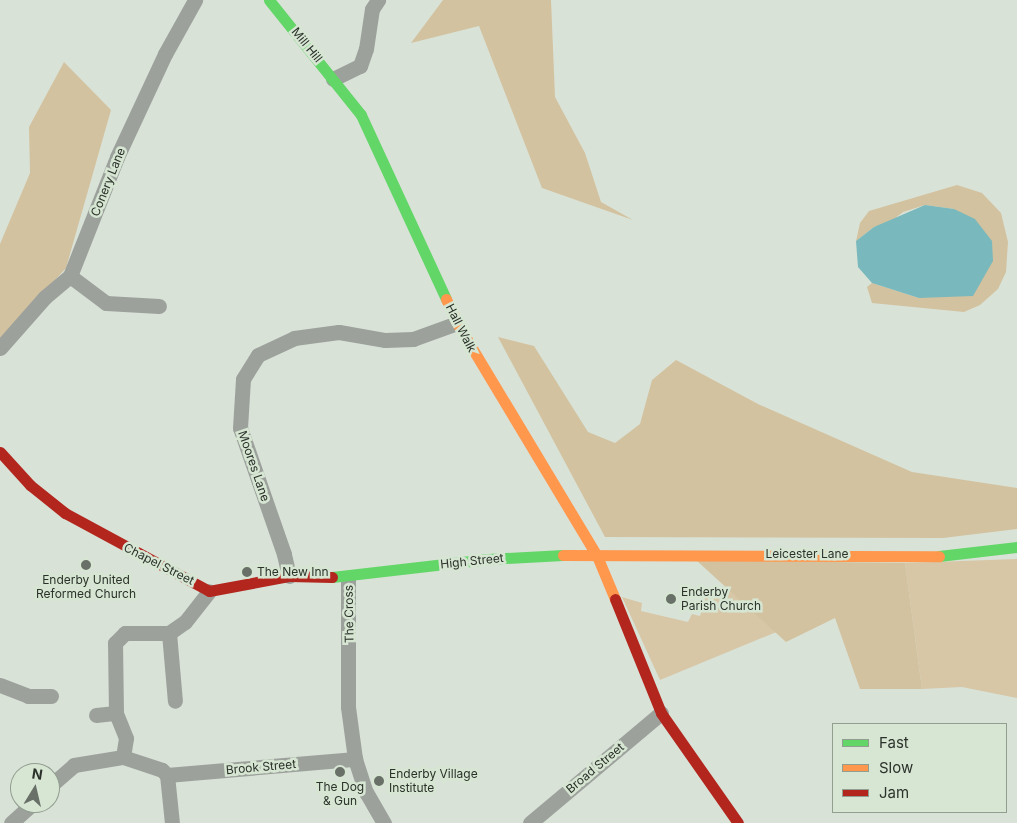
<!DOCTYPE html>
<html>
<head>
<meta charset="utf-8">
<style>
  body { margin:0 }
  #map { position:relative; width:1017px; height:823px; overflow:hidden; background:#d9e2d7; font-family:Inter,sans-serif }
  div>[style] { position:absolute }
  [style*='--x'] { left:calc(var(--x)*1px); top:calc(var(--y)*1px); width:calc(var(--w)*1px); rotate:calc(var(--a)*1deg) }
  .green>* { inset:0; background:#d7c7a7 }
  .forest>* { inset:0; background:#d3c29f }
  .water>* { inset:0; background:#79b8bc }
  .street>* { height:15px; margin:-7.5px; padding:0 7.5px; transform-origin:7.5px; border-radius:7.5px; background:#9ca19c }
  .fast>* { height:11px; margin:-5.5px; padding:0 5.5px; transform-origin:5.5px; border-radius:5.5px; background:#63d668 }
  .slow>* { height:11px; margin:-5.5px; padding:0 5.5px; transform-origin:5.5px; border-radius:5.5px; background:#ff974d }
  .jam>* { height:11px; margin:-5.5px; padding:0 5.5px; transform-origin:5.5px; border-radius:5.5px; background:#b3261e }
  .dots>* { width:14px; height:14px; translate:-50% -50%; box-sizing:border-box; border:2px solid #d6e6d3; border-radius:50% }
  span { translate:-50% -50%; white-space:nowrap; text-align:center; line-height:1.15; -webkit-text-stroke:5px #d6e6d3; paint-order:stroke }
  .street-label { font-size:12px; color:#2c322b }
  .poi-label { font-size:12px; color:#2c322b }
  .left { translate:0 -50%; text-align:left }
  .legend { position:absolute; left:832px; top:723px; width:175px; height:90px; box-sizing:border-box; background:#d6e6d3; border:1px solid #929e90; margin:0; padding:6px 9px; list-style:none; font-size:15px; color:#2c322b }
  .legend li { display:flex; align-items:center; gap:10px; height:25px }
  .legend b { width:25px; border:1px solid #929e90 }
  .north { position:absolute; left:10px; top:763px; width:50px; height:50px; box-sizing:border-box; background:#d6e6d3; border:1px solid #929e90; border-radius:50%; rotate:9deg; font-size:14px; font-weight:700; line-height:20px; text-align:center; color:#2c322b }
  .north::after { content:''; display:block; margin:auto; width:18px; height:22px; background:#697067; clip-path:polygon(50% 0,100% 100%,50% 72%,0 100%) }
</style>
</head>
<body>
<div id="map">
  <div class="green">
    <i style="clip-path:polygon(1017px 559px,1017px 698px,962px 687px,922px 689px,905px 563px)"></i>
    <i style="clip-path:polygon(731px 585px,803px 621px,660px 680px,622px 597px,642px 603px,641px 611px,688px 622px,692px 614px,700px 616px,705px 599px,704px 591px)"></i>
  </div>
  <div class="forest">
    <i style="clip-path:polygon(443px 0,551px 0,555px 97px,585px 153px,601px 202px,633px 220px,542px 188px,479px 26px,411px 43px)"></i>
    <i style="clip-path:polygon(64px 62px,111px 110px,66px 268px,0 341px,0 244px,30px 173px,29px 127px)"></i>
    <i style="clip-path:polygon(957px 185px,982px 193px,1001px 213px,1008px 242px,1006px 272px,998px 289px,980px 305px,964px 312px,872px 303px,867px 287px,872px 283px,919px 298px,954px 209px,925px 205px,903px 212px,889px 223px,874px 227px,856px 241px,860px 223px,869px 211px)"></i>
    <i style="clip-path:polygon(498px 337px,534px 346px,588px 432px,615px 443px,640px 424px,652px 380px,676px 360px,758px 404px,912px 472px,1017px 488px,1017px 529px,943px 538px,605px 537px)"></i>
    <i style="clip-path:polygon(696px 560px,905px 563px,922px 689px,860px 689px,835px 618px,786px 642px)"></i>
  </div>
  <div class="water">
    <i style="clip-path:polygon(925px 205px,954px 209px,975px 219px,992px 241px,993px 261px,973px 296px,919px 298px,872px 283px,858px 267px,856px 241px,874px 227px)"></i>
  </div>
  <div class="street">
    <i style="--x:333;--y:79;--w:30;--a:-26"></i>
    <i style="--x:360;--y:66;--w:18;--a:-71"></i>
    <i style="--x:366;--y:49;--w:40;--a:-81.5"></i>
    <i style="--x:372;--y:9;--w:11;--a:-56"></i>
    <i style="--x:70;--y:276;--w:45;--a:36.9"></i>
    <i style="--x:106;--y:303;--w:53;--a:3.2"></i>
    <i style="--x:0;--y:348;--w:68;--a:-48.6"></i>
    <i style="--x:45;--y:297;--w:33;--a:-40"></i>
    <i style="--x:70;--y:276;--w:128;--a:-68.4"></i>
    <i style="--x:117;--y:157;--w:114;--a:-65"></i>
    <i style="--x:165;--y:54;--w:62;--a:-60.9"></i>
    <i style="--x:289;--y:576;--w:23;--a:-103"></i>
    <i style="--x:284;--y:554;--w:133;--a:-109.2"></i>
    <i style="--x:240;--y:428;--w:49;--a:-86.5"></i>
    <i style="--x:243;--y:379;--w:28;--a:-58"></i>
    <i style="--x:258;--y:355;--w:40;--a:-25"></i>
    <i style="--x:294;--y:338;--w:45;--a:-7.6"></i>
    <i style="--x:339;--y:332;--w:47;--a:9.9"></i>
    <i style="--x:385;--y:340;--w:28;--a:-2"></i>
    <i style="--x:413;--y:339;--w:47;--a:-20"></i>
    <i style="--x:348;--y:578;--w:129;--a:90"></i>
    <i style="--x:348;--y:707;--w:52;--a:82.3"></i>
    <i style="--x:355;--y:759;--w:35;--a:72"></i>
    <i style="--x:366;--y:792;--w:36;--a:60"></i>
    <i style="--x:169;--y:633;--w:68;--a:85"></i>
    <i style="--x:169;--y:633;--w:19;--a:-35"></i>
    <i style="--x:185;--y:622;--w:39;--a:-52"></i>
    <i style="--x:0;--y:685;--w:30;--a:21"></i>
    <i style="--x:28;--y:696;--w:23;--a:0"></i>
    <i style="--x:96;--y:715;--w:20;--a:-6"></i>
    <i style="--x:123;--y:757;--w:19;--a:-81"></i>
    <i style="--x:126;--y:738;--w:27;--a:-112"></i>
    <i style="--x:116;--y:713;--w:70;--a:-90.8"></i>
    <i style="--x:115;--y:643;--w:14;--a:-45"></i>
    <i style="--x:125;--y:633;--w:44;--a:0"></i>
    <i style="--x:167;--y:775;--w:189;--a:-4.9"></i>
    <i style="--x:50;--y:786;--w:32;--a:-41"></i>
    <i style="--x:74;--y:765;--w:50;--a:-9.3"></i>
    <i style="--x:123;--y:757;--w:41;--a:18.4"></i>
    <i style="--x:162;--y:770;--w:7;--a:45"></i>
    <i style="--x:167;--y:775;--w:48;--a:84.1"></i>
    <i style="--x:11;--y:823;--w:30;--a:-42"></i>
    <i style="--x:530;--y:823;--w:171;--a:-40"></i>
  </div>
  <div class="fast">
    <i style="--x:269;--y:0;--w:147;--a:51.3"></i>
    <i style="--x:361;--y:115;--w:203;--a:65.2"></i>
    <i style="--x:939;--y:556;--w:79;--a:-6.6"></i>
    <i style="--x:332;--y:577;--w:157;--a:-6.6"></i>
    <i style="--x:488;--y:559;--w:75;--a:-3.1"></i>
  </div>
  <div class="slow">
    <i style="--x:446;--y:299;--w:26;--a:65"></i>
    <i style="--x:457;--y:323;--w:272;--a:59"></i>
    <i style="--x:597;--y:556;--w:47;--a:67.3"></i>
    <i style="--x:563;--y:555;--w:376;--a:0.2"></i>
  </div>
  <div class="jam">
    <i style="--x:0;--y:452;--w:45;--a:47.7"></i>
    <i style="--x:30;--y:485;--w:45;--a:38.7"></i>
    <i style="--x:65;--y:513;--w:164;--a:28.4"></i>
    <i style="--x:209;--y:591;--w:81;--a:-10.6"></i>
    <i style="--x:289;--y:576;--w:43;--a:1.3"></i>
    <i style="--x:615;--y:599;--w:123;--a:68"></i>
    <i style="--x:661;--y:713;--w:134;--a:55"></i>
  </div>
  <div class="dots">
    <i style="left:86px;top:565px;background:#697067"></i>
    <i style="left:247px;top:572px;background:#697067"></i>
    <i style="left:671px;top:599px;background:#697067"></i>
    <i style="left:340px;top:772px;background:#697067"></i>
    <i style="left:379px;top:781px;background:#697067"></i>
  </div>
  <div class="street-label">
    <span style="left:307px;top:45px;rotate:51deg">Mill Hill</span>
    <span style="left:108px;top:182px;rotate:-68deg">Conery Lane</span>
    <span style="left:461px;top:328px;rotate:63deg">Hall Walk</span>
    <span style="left:254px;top:466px;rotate:71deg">Moores Lane</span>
    <span style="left:807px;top:554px">Leicester Lane</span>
    <span style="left:472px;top:561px;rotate:-6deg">High Street</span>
    <span style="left:159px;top:564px;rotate:27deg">Chapel Street</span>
    <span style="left:349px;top:614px;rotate:-91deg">The Cross</span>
    <span style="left:261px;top:767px;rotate:-5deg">Brook Street</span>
    <span style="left:595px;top:768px;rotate:-40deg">Broad Street</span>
  </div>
  <div class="poi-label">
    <span class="left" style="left:257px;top:572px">The New Inn</span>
    <span style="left:86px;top:587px">Enderby United<br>Reformed Church</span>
    <span class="left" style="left:681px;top:599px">Enderby<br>Parish Church</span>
    <span class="left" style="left:389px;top:781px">Enderby Village<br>Institute</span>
    <span style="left:340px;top:794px">The Dog<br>&amp; Gun</span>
  </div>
  <ul class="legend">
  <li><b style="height:6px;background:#63d668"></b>Fast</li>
  <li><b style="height:6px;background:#ff974d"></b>Slow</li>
  <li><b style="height:6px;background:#b3261e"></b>Jam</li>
  </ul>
  <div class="north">N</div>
</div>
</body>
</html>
